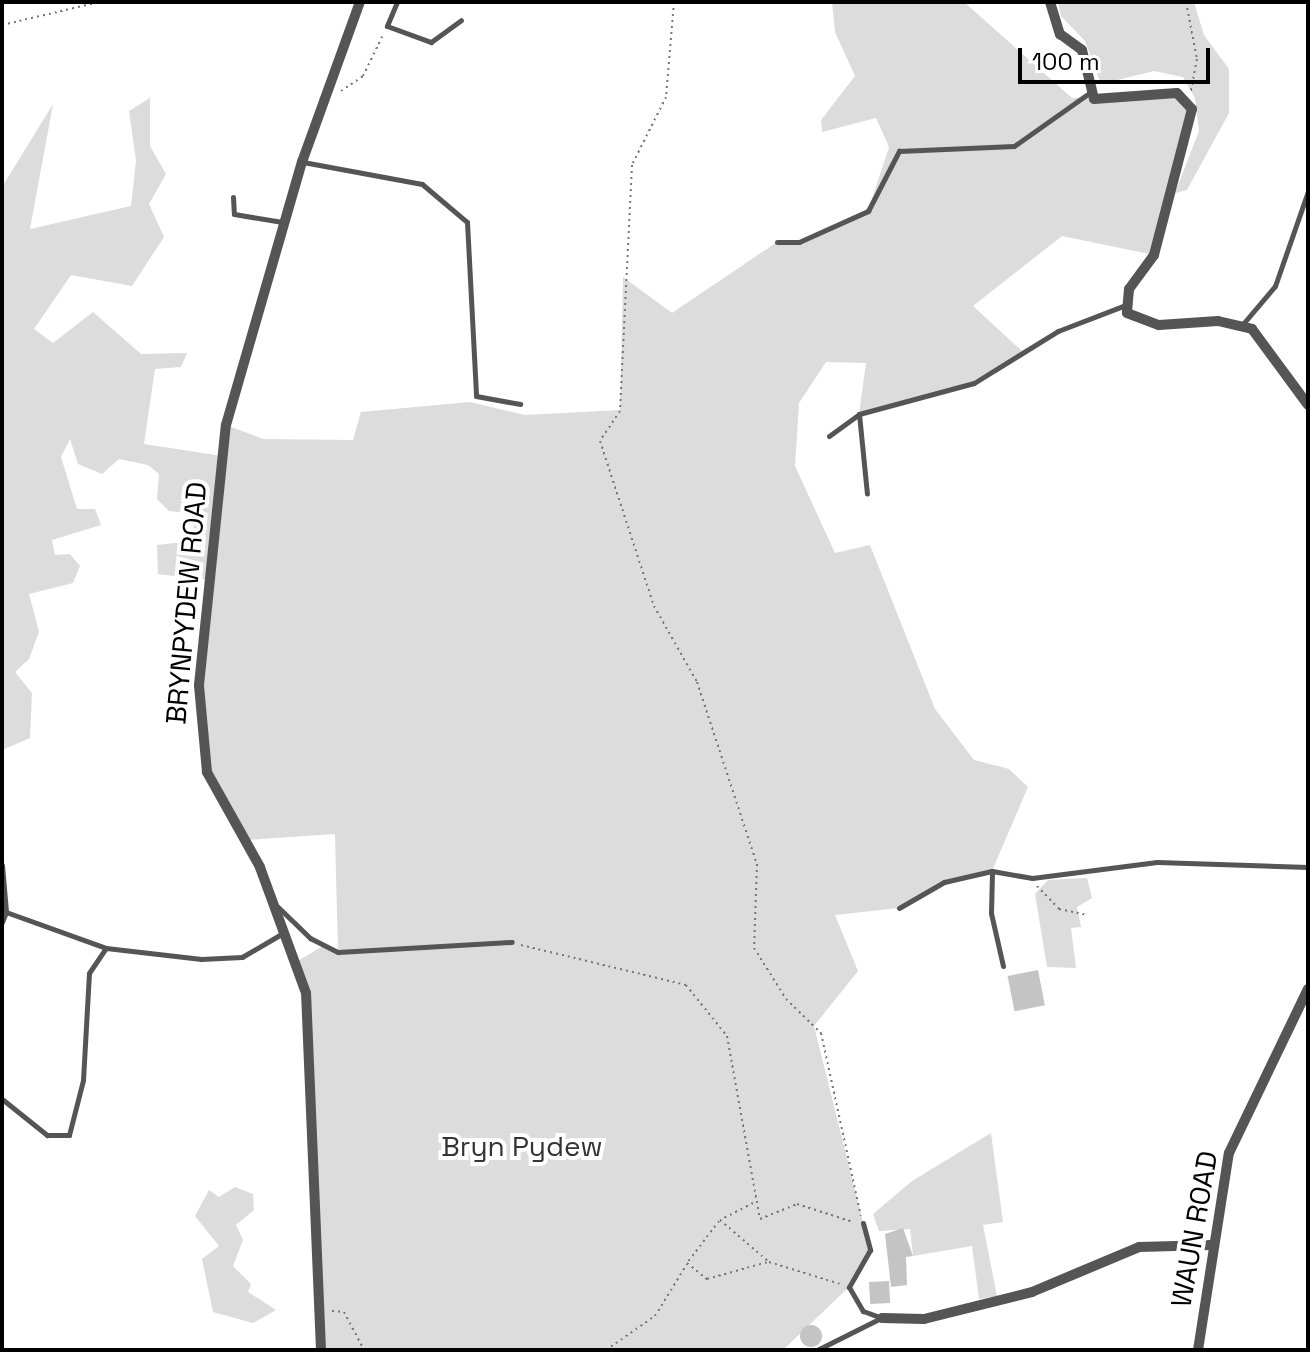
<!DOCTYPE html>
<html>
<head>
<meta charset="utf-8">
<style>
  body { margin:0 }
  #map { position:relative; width:1310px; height:1352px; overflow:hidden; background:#fff; font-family:"Space Grotesk",sans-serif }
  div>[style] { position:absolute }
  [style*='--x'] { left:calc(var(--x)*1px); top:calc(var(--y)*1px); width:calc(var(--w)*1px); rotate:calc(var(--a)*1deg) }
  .green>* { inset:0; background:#dcdcdc }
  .building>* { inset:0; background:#c4c4c4; transform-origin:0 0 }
  .round { border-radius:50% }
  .path>* { height:2px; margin-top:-1px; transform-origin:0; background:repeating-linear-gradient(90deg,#777 0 2px,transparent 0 6px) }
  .service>* { height:5px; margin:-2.5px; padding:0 2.5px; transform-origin:2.5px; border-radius:2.5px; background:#555 }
  .minor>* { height:10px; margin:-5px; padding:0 5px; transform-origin:5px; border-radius:5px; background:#555 }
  span { translate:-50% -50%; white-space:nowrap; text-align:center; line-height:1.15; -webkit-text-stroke:8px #fff; paint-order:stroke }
  .street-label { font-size:28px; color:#000 }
  .park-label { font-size:28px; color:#333 }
  .frame { position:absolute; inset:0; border:4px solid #000; pointer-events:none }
  .scale { position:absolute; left:1018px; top:48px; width:192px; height:36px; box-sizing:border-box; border:4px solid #000; border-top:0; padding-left:10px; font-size:24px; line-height:28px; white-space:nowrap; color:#000; -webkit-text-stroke:6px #fff; paint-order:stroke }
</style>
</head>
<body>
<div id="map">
  <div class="green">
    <i style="clip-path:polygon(832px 2px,964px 2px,1072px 98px,1177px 93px,1189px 102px,1154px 255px,1062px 236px,973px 306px,1023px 352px,974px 383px,859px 414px,866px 363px,826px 362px,799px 403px,795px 466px,835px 553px,870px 545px,935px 709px,974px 760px,1009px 769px,1028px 787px,992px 871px,944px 882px,899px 908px,835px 915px,858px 971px,814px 1026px,870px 1250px,849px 1287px,783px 1350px,321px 1350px,306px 993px,296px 962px,323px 946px,338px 951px,335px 834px,246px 840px,207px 772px,199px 732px,209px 580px,158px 574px,157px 545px,193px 541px,194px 514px,169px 511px,157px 499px,159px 474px,148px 465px,119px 459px,102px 474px,78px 464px,70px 439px,61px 457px,77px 509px,95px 509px,101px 525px,52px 540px,55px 555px,70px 554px,80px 566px,73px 583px,29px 594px,39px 632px,29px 659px,15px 672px,32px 693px,30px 738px,2px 750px,2px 187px,53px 104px,30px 229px,131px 206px,136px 161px,129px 111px,150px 98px,150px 146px,166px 174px,149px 204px,164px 237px,132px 286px,71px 275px,34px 329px,53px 343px,93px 312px,141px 354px,187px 353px,181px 367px,155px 369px,144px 444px,222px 456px,226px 425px,263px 439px,353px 440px,361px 412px,470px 402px,525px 415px,620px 410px,623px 277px,672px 313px,777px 242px,799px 242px,868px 211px,889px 147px,876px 118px,822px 132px,821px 120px,855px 76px,835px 32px)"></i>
    <i style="clip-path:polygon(1058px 2px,1194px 2px,1204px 35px,1229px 69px,1229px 113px,1187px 190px,1175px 193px,1199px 131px,1195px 98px,1183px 77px,1154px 71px,1101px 84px,1085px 41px,1061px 16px)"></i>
    <i style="clip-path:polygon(1087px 878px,1092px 898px,1077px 907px,1081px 927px,1071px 928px,1076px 968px,1047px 967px,1035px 894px,1048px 880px)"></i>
    <i style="clip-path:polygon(991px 1133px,1003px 1222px,983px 1225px,997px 1296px,979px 1299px,972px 1246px,913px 1256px,910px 1229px,879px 1231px,873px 1214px,912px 1181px)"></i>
    <i style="clip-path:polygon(235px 1187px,253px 1194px,254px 1210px,236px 1225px,243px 1240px,233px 1266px,251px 1284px,248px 1292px,276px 1310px,253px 1323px,213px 1312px,202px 1259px,219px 1246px,195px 1216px,209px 1190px,219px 1197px)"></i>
  </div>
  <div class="building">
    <i style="left:1038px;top:970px;width:36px;height:31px;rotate:79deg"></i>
    <i style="clip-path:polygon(903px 1228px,913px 1256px,906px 1257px,907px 1285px,891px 1287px,885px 1234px)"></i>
    <i style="left:889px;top:1281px;width:22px;height:20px;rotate:87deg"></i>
    <i class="round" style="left:800px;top:1325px;width:22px;height:22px"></i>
  </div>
  <div class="path">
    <i style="--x:674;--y:2;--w:95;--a:94.8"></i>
    <i style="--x:666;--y:97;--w:76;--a:116.6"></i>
    <i style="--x:632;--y:165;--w:246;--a:92.8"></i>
    <i style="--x:620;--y:411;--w:36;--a:124"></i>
    <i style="--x:600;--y:441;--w:174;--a:71.9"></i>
    <i style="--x:654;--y:606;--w:87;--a:60.5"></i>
    <i style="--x:697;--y:682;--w:192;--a:71.8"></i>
    <i style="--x:757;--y:864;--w:84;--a:92"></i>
    <i style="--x:754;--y:948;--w:60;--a:57.9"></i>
    <i style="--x:786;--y:999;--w:49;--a:44.2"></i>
    <i style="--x:821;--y:1033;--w:187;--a:77.7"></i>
    <i style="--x:1186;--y:2;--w:58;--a:79.1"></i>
    <i style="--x:1197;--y:59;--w:33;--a:101"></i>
    <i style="--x:2;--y:25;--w:100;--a:-13.3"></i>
    <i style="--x:341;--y:91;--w:27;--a:-34"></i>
    <i style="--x:363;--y:76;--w:46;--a:-64"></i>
    <i style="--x:1037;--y:886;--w:32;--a:46"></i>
    <i style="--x:1059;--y:909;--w:29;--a:12"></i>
    <i style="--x:521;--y:945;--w:170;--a:13.6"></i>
    <i style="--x:686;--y:985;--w:65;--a:51.2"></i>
    <i style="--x:727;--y:1036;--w:186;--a:79.8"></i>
    <i style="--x:760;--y:1219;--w:40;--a:-22"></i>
    <i style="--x:797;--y:1204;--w:59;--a:17.8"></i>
    <i style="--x:753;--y:1203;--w:37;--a:153"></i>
    <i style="--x:720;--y:1220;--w:65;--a:40.6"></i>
    <i style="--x:769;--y:1262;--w:74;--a:17.2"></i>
    <i style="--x:719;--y:1221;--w:53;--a:127.3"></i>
    <i style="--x:687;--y:1263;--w:26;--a:39"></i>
    <i style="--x:707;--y:1279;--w:63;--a:-15.6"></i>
    <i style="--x:332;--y:1311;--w:12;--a:5"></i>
    <i style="--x:344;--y:1312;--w:43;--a:62.2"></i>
    <i style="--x:461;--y:1350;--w:1;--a:0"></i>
    <i style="--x:524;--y:1350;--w:10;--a:0"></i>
    <i style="--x:606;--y:1350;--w:60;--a:-34.8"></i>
    <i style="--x:655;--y:1316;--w:61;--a:-58.4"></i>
  </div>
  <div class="service">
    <i style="--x:397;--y:2;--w:26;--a:113"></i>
    <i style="--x:387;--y:26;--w:47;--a:20"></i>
    <i style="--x:431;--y:42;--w:37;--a:-36"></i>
    <i style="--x:303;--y:162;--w:121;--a:10.5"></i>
    <i style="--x:422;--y:184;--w:59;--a:40.2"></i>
    <i style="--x:467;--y:222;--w:174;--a:87"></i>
    <i style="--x:476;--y:396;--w:45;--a:10.3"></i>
    <i style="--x:233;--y:197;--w:17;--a:87"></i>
    <i style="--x:234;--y:214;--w:49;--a:9.5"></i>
    <i style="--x:777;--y:242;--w:22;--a:0"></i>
    <i style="--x:799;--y:242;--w:76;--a:-24.2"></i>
    <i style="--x:868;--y:211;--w:68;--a:-62.7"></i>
    <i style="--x:899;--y:151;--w:115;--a:-2.5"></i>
    <i style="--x:1014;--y:146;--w:92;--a:-35.2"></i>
    <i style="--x:1242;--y:325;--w:51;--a:-49.8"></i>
    <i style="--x:1275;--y:286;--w:101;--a:-70.8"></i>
    <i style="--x:859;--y:414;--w:80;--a:84.3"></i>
    <i style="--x:829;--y:436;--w:37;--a:-36"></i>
    <i style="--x:859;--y:414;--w:119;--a:-15.1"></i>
    <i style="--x:974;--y:383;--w:99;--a:-31.8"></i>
    <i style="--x:1058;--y:331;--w:70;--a:-21"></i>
    <i style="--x:2;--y:865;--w:47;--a:85.1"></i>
    <i style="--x:278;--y:907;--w:45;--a:44.1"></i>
    <i style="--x:310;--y:938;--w:31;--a:27"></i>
    <i style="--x:338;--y:952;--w:174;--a:-3.3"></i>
    <i style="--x:899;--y:908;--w:52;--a:-30"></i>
    <i style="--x:944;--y:882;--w:49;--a:-12.9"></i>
    <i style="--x:2;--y:922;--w:11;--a:-68"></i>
    <i style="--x:6;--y:912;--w:106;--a:19.8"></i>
    <i style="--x:106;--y:948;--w:96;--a:6.6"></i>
    <i style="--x:201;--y:959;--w:41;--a:-2.8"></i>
    <i style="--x:242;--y:957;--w:48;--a:-30.3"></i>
    <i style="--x:1003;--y:966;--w:54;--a:-102.8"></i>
    <i style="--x:991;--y:913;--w:42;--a:-88.6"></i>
    <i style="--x:992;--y:871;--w:41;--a:9.9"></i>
    <i style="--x:1032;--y:878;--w:126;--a:-7.3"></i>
    <i style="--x:1157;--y:862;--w:151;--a:1.9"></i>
    <i style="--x:2;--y:1099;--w:58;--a:38.7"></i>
    <i style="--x:47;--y:1135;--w:22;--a:0"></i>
    <i style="--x:69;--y:1135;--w:57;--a:-75.7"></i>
    <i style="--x:83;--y:1080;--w:107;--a:-86.8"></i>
    <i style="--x:89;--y:973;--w:30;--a:-56"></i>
    <i style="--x:863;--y:1223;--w:28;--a:75"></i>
    <i style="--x:870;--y:1250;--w:43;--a:119.6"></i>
    <i style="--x:849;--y:1287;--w:28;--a:60"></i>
    <i style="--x:863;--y:1311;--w:20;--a:20"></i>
    <i style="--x:817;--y:1350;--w:72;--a:-26.6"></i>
  </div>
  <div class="minor">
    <i style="--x:1050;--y:2;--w:34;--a:73"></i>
    <i style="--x:1060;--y:34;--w:27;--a:36"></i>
    <i style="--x:1082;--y:50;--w:50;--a:76.2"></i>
    <i style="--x:1094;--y:99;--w:83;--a:-4.1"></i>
    <i style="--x:1177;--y:93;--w:22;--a:47"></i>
    <i style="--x:1192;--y:109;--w:151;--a:104.6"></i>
    <i style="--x:1154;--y:255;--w:42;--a:126.3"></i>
    <i style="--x:1129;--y:289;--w:24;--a:95"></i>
    <i style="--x:1127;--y:313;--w:34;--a:21"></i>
    <i style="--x:1159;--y:325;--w:59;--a:-3.9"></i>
    <i style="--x:1218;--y:321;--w:35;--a:13"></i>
    <i style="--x:1252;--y:329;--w:94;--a:53.6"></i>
    <i style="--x:882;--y:1318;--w:42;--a:1.4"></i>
    <i style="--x:924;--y:1319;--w:111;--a:-14"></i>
    <i style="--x:1032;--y:1292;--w:116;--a:-22.8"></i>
    <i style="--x:1139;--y:1247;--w:73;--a:-1.6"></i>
    <i style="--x:321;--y:1350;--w:357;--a:-92.4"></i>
    <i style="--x:306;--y:993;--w:134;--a:-110.1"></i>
    <i style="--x:260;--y:867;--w:109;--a:-119.2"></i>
    <i style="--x:207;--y:772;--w:87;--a:-95.3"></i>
    <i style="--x:199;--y:685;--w:261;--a:-84.1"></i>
    <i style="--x:226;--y:425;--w:274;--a:-73.9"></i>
    <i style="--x:302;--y:162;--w:170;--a:-70.1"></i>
    <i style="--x:1198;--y:1350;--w:199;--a:-81.1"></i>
    <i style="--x:1229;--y:1153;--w:182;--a:-64.3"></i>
  </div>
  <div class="street-label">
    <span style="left:186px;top:603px;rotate:-85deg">BRYNPYDEW ROAD</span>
    <span style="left:1194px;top:1229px;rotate:-80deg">WAUN ROAD</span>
  </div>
  <div class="park-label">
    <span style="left:522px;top:1146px">Bryn Pydew</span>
  </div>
  <div class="frame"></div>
  <div class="scale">100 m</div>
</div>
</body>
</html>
